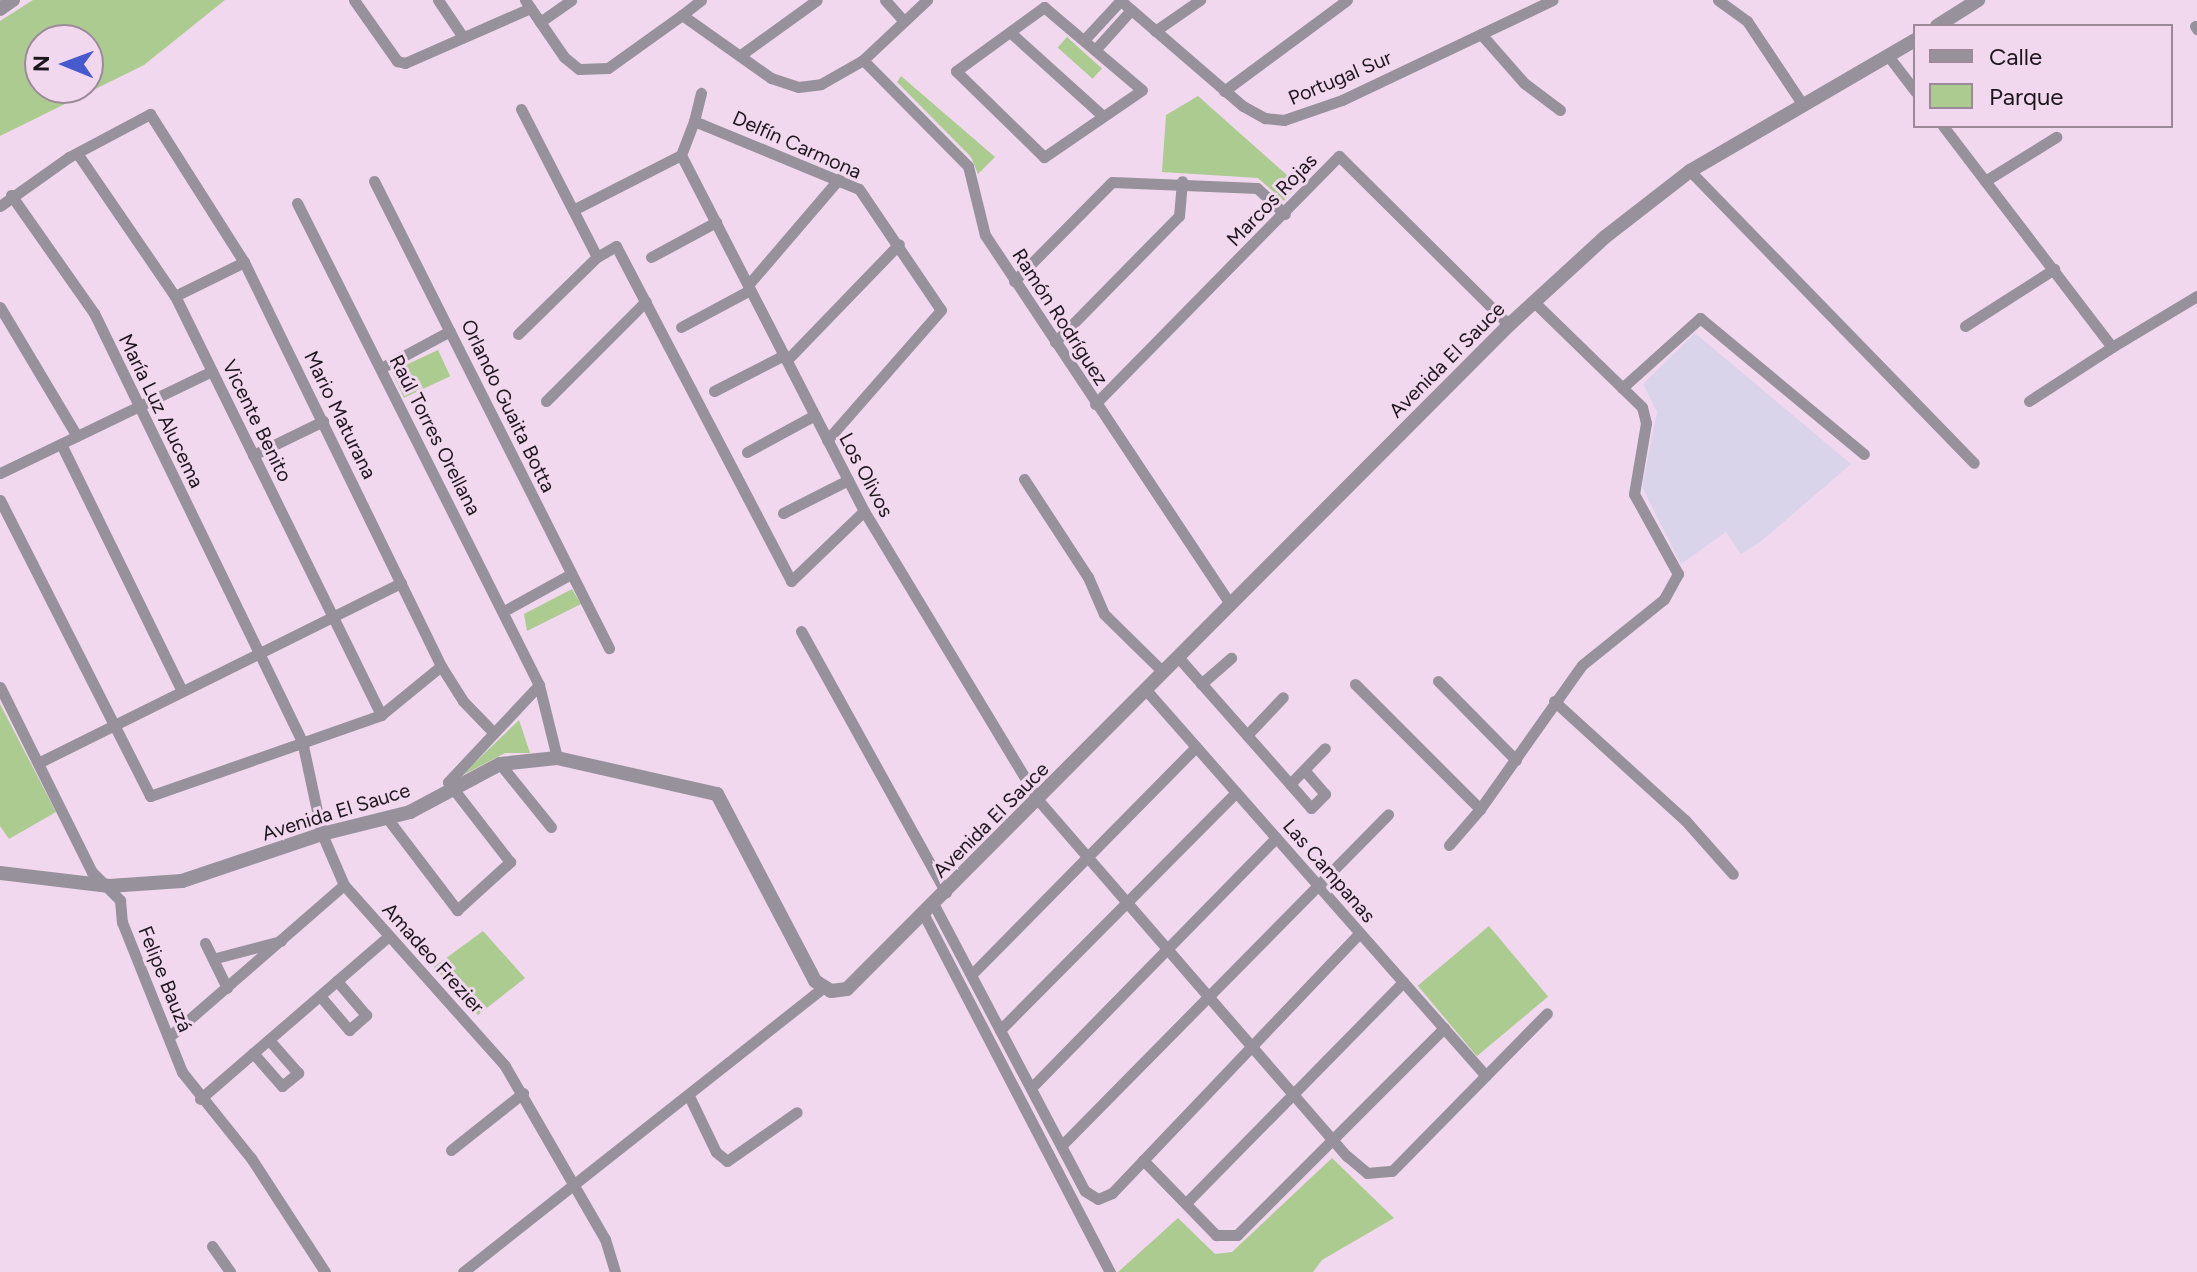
<!DOCTYPE html>
<html>
<head>
<meta charset="utf-8">
<style>
  body { margin:0 }
  #map { position:relative; width:2197px; height:1272px; overflow:hidden; background:#f1d8ee; font-family:Figtree,sans-serif }
  div>[style] { position:absolute }
  [style*='--x'] { left:calc(var(--x)*1px); top:calc(var(--y)*1px); width:calc(var(--w)*1px); rotate:calc(var(--a)*1deg) }
  .education>* { inset:0; background:#d9d4ea }
  .green>* { inset:0; background:#accb91; transform-origin:0 0 }
  .minor>* { height:11px; margin:-5.5px; padding:0 5.5px; transform-origin:5.5px; border-radius:5.5px; background:#97919c }
  .tertiary>* { height:14px; margin:-7px; padding:0 7px; transform-origin:7px; border-radius:7px; background:#97919c }
  span { translate:-50% -50%; white-space:nowrap; text-align:center; line-height:1.15; -webkit-text-stroke:6px #f1d8ee; paint-order:stroke }
  .street-label { font-size:20px; color:#1d151c }
  .legend { position:absolute; left:1913px; top:24px; width:260px; height:104px; box-sizing:border-box; background:#f1d8ee; border:2px solid #9c8a9a; margin:0; padding:10px 14px; list-style:none; font-size:24px; color:#1d151c }
  .legend li { display:flex; align-items:center; gap:16px; height:40px }
  .legend b { width:40px; border:2px solid #9c8a9a }
  .north { position:absolute; left:24px; top:24px; width:80px; height:80px; box-sizing:border-box; background:#f1d8ee; border:2px solid #9c8a9a; border-radius:50%; rotate:271deg; font-size:22px; font-weight:700; line-height:32px; text-align:center; color:#1d151c }
  .north::after { content:''; display:block; margin:auto; width:28px; height:36px; background:#4659cd; clip-path:polygon(50% 0,100% 100%,50% 72%,0 100%) }
</style>
</head>
<body>
<div id="map">
  <div class="education">
    <i style="clip-path:polygon(1695px 333px,1851px 464px,1759px 543px,1741px 554px,1726px 532px,1681px 564px,1642px 487px,1657px 412px,1643px 384px)"></i>
  </div>
  <div class="green">
    <i style="clip-path:polygon(evenodd,33px 0,225px 0,144px 65px,0 136px,0 21px,33px 0,40px 40px,88px 40px,88px 88px,40px 88px,40px 40px)"></i>
    <i style="left:1067px;top:37px;width:47px;height:14px;rotate:42deg"></i>
    <i style="clip-path:polygon(901px 76px,995px 157px,978px 174px,971px 157px,897px 82px)"></i>
    <i style="clip-path:polygon(1198px 96px,1298px 185px,1284px 201px,1258px 178px,1162px 172px,1166px 115px)"></i>
    <i style="left:438px;top:350px;width:29px;height:51px;rotate:65deg"></i>
    <i style="clip-path:polygon(572px 589px,581px 604px,527px 631px,524px 614px)"></i>
    <i style="clip-path:polygon(0 704px,56px 812px,9px 839px,0 826px)"></i>
    <i style="clip-path:polygon(519px 720px,530px 753px,505px 753px,461px 776px)"></i>
    <i style="left:1489px;top:926px;width:92px;height:93px;rotate:50deg"></i>
    <i style="clip-path:polygon(483px 931px,525px 978px,478px 1015px,434px 967px)"></i>
    <i style="clip-path:polygon(1332px 1158px,1394px 1218px,1322px 1260px,1313px 1272px,1118px 1272px,1178px 1218px,1215px 1254px,1232px 1252px)"></i>
  </div>
  <div class="minor">
    <i style="--x:354;--y:0;--w:75;--a:54.8"></i>
    <i style="--x:397;--y:61;--w:8;--a:14"></i>
    <i style="--x:405;--y:63;--w:137;--a:-23.7"></i>
    <i style="--x:438;--y:0;--w:45;--a:56"></i>
    <i style="--x:525;--y:0;--w:69;--a:55.6"></i>
    <i style="--x:564;--y:57;--w:19;--a:39"></i>
    <i style="--x:579;--y:69;--w:29;--a:-2"></i>
    <i style="--x:608;--y:68;--w:91;--a:-35.6"></i>
    <i style="--x:682;--y:15;--w:109;--a:35.3"></i>
    <i style="--x:771;--y:78;--w:28;--a:18"></i>
    <i style="--x:798;--y:87;--w:23;--a:-7"></i>
    <i style="--x:821;--y:84;--w:48;--a:-29.7"></i>
    <i style="--x:863;--y:60;--w:88;--a:-43.2"></i>
    <i style="--x:885;--y:0;--w:28;--a:48"></i>
    <i style="--x:1120;--y:0;--w:162;--a:40.8"></i>
    <i style="--x:1243;--y:106;--w:25;--a:29"></i>
    <i style="--x:1265;--y:118;--w:19;--a:6"></i>
    <i style="--x:1284;--y:120;--w:61;--a:-19"></i>
    <i style="--x:1342;--y:100;--w:233;--a:-25.4"></i>
    <i style="--x:1718;--y:0;--w:36;--a:36"></i>
    <i style="--x:1747;--y:21;--w:101;--a:56.3"></i>
    <i style="--x:1044;--y:7;--w:128;--a:40.3"></i>
    <i style="--x:1142;--y:90;--w:119;--a:145.6"></i>
    <i style="--x:1044;--y:157;--w:123;--a:-135.7"></i>
    <i style="--x:956;--y:71;--w:109;--a:-36"></i>
    <i style="--x:682;--y:15;--w:24;--a:-38"></i>
    <i style="--x:540;--y:22;--w:38;--a:-35"></i>
    <i style="--x:2195;--y:26;--w:4;--a:56"></i>
    <i style="--x:1155;--y:31;--w:55;--a:-34.6"></i>
    <i style="--x:1011;--y:33;--w:124;--a:42.1"></i>
    <i style="--x:1481;--y:34;--w:65;--a:48.7"></i>
    <i style="--x:1524;--y:83;--w:45;--a:36.9"></i>
    <i style="--x:1084;--y:40;--w:54;--a:-47.2"></i>
    <i style="--x:1095;--y:50;--w:54;--a:-48"></i>
    <i style="--x:742;--y:54;--w:92;--a:-35.8"></i>
    <i style="--x:1889;--y:57;--w:43;--a:52.6"></i>
    <i style="--x:863;--y:60;--w:149;--a:45.3"></i>
    <i style="--x:968;--y:166;--w:71;--a:76.2"></i>
    <i style="--x:985;--y:235;--w:441;--a:56.4"></i>
    <i style="--x:1224;--y:91;--w:153;--a:-36.5"></i>
    <i style="--x:521;--y:109;--w:166;--a:62.8"></i>
    <i style="--x:694;--y:121;--w:29;--a:-76"></i>
    <i style="--x:1943;--y:126;--w:278;--a:52.6"></i>
    <i style="--x:2112;--y:347;--w:99;--a:-31"></i>
    <i style="--x:681;--y:155;--w:400;--a:62.8"></i>
    <i style="--x:864;--y:511;--w:339;--a:58.9"></i>
    <i style="--x:1039;--y:801;--w:470;--a:49.1"></i>
    <i style="--x:1347;--y:1156;--w:26;--a:40"></i>
    <i style="--x:1367;--y:1173;--w:25;--a:-5"></i>
    <i style="--x:1392;--y:1171;--w:221;--a:-45.5"></i>
    <i style="--x:681;--y:155;--w:36;--a:-69"></i>
    <i style="--x:694;--y:121;--w:178;--a:22.4"></i>
    <i style="--x:859;--y:189;--w:146;--a:55.9"></i>
    <i style="--x:941;--y:310;--w:173;--a:131.2"></i>
    <i style="--x:79;--y:156;--w:170;--a:55.6"></i>
    <i style="--x:175;--y:296;--w:467;--a:63.8"></i>
    <i style="--x:1690;--y:171;--w:407;--a:45.8"></i>
    <i style="--x:374;--y:181;--w:523;--a:63.29"></i>
    <i style="--x:1985;--y:181;--w:84;--a:-31.8"></i>
    <i style="--x:11;--y:195;--w:144;--a:54.9"></i>
    <i style="--x:94;--y:313;--w:476;--a:64.1"></i>
    <i style="--x:302;--y:741;--w:95;--a:77.9"></i>
    <i style="--x:322;--y:834;--w:56;--a:66.7"></i>
    <i style="--x:344;--y:885;--w:242;--a:48.3"></i>
    <i style="--x:505;--y:1066;--w:200;--a:60"></i>
    <i style="--x:605;--y:1239;--w:34;--a:73"></i>
    <i style="--x:297;--y:203;--w:539;--a:63.34"></i>
    <i style="--x:539;--y:685;--w:75;--a:76.1"></i>
    <i style="--x:0;--y:206;--w:85;--a:-35.4"></i>
    <i style="--x:69;--y:157;--w:92;--a:-28"></i>
    <i style="--x:150;--y:114;--w:175;--a:57.6"></i>
    <i style="--x:244;--y:262;--w:449;--a:64"></i>
    <i style="--x:441;--y:666;--w:41;--a:57.8"></i>
    <i style="--x:463;--y:701;--w:43;--a:45.9"></i>
    <i style="--x:573;--y:210;--w:121;--a:-27"></i>
    <i style="--x:651;--y:257;--w:74;--a:-28.3"></i>
    <i style="--x:1014;--y:281;--w:139;--a:-45.3"></i>
    <i style="--x:1112;--y:182;--w:145;--a:2.4"></i>
    <i style="--x:1257;--y:188;--w:38;--a:43"></i>
    <i style="--x:748;--y:285;--w:140;--a:-49.4"></i>
    <i style="--x:175;--y:296;--w:77;--a:-26.2"></i>
    <i style="--x:0;--y:307;--w:150;--a:59.2"></i>
    <i style="--x:1965;--y:326;--w:106;--a:-32.6"></i>
    <i style="--x:681;--y:327;--w:78;--a:-28.2"></i>
    <i style="--x:518;--y:334;--w:110;--a:-44.3"></i>
    <i style="--x:597;--y:257;--w:22;--a:-30"></i>
    <i style="--x:616;--y:246;--w:378;--a:62.4"></i>
    <i style="--x:791;--y:581;--w:101;--a:-43.8"></i>
    <i style="--x:1055;--y:342;--w:177;--a:-45.5"></i>
    <i style="--x:1179;--y:216;--w:35;--a:-85"></i>
    <i style="--x:787;--y:360;--w:161;--a:-46"></i>
    <i style="--x:381;--y:368;--w:78;--a:-28.2"></i>
    <i style="--x:1622;--y:388;--w:105;--a:-41.9"></i>
    <i style="--x:1700;--y:318;--w:213;--a:39.7"></i>
    <i style="--x:714;--y:391;--w:79;--a:-27.2"></i>
    <i style="--x:546;--y:401;--w:141;--a:-45"></i>
    <i style="--x:2029;--y:401;--w:99;--a:-33"></i>
    <i style="--x:1095;--y:404;--w:348;--a:-45.5"></i>
    <i style="--x:1339;--y:156;--w:240;--a:44.8"></i>
    <i style="--x:61;--y:444;--w:275;--a:63.9"></i>
    <i style="--x:747;--y:452;--w:77;--a:-28.6"></i>
    <i style="--x:253;--y:455;--w:78;--a:-25.9"></i>
    <i style="--x:0;--y:473;--w:235;--a:-25.7"></i>
    <i style="--x:1024;--y:479;--w:117;--a:56.9"></i>
    <i style="--x:1088;--y:577;--w:40;--a:66.6"></i>
    <i style="--x:1104;--y:614;--w:83;--a:44.5"></i>
    <i style="--x:0;--y:500;--w:332;--a:63.1"></i>
    <i style="--x:150;--y:796;--w:245;--a:-19.3"></i>
    <i style="--x:381;--y:715;--w:77;--a:-39.2"></i>
    <i style="--x:783;--y:513;--w:73;--a:-26.9"></i>
    <i style="--x:504;--y:611;--w:77;--a:-28.9"></i>
    <i style="--x:801;--y:631;--w:299;--a:61"></i>
    <i style="--x:1178;--y:657;--w:201;--a:48.6"></i>
    <i style="--x:1311;--y:808;--w:20;--a:-45"></i>
    <i style="--x:1325;--y:794;--w:32;--a:-131"></i>
    <i style="--x:1438;--y:681;--w:111;--a:45.4"></i>
    <i style="--x:1201;--y:684;--w:40;--a:-41"></i>
    <i style="--x:1355;--y:684;--w:177;--a:45"></i>
    <i style="--x:0;--y:687;--w:207;--a:63.6"></i>
    <i style="--x:92;--y:872;--w:40;--a:45"></i>
    <i style="--x:120;--y:900;--w:22;--a:85"></i>
    <i style="--x:122;--y:922;--w:162;--a:68.2"></i>
    <i style="--x:182;--y:1072;--w:110;--a:51.3"></i>
    <i style="--x:251;--y:1158;--w:136;--a:57"></i>
    <i style="--x:1146;--y:690;--w:514;--a:48.63"></i>
    <i style="--x:1554;--y:701;--w:177;--a:42.3"></i>
    <i style="--x:1685;--y:820;--w:72;--a:48.4"></i>
    <i style="--x:1247;--y:735;--w:52;--a:-46.5"></i>
    <i style="--x:40;--y:762;--w:403;--a:-26.4"></i>
    <i style="--x:500;--y:764;--w:81;--a:51"></i>
    <i style="--x:1290;--y:784;--w:50;--a:-45.8"></i>
    <i style="--x:387;--y:818;--w:116;--a:52.7"></i>
    <i style="--x:457;--y:910;--w:72;--a:-42.2"></i>
    <i style="--x:510;--y:862;--w:101;--a:-127.8"></i>
    <i style="--x:448;--y:782;--w:133;--a:-46.8"></i>
    <i style="--x:1449;--y:845;--w:48;--a:-49.3"></i>
    <i style="--x:1480;--y:809;--w:176;--a:-54.7"></i>
    <i style="--x:1582;--y:665;--w:105;--a:-38.8"></i>
    <i style="--x:1664;--y:599;--w:29;--a:-61"></i>
    <i style="--x:1678;--y:574;--w:91;--a:-118.8"></i>
    <i style="--x:1634;--y:494;--w:72;--a:-80.4"></i>
    <i style="--x:1646;--y:423;--w:16;--a:-104"></i>
    <i style="--x:1642;--y:407;--w:151;--a:-135.8"></i>
    <i style="--x:934;--y:905;--w:323;--a:62.2"></i>
    <i style="--x:1085;--y:1191;--w:15;--a:32"></i>
    <i style="--x:1098;--y:1199;--w:15;--a:-23"></i>
    <i style="--x:1112;--y:1193;--w:359;--a:-46.4"></i>
    <i style="--x:924;--y:915;--w:403;--a:62.5"></i>
    <i style="--x:205;--y:943;--w:50;--a:63.9"></i>
    <i style="--x:216;--y:958;--w:67;--a:-14.7"></i>
    <i style="--x:972;--y:974;--w:319;--a:-45.4"></i>
    <i style="--x:320;--y:996;--w:45;--a:49.5"></i>
    <i style="--x:349;--y:1030;--w:23;--a:-41"></i>
    <i style="--x:366;--y:1015;--w:45;--a:-130.5"></i>
    <i style="--x:1000;--y:1030;--w:335;--a:-45.2"></i>
    <i style="--x:170;--y:1036;--w:230;--a:-41"></i>
    <i style="--x:253;--y:1053;--w:44;--a:48.7"></i>
    <i style="--x:282;--y:1086;--w:21;--a:-39"></i>
    <i style="--x:298;--y:1073;--w:44;--a:-131.3"></i>
    <i style="--x:1032;--y:1087;--w:349;--a:-45.6"></i>
    <i style="--x:689;--y:1096;--w:62;--a:64.3"></i>
    <i style="--x:716;--y:1152;--w:14;--a:39"></i>
    <i style="--x:727;--y:1161;--w:85;--a:-35"></i>
    <i style="--x:200;--y:1099;--w:248;--a:-40.8"></i>
    <i style="--x:1063;--y:1144;--w:463;--a:-45.4"></i>
    <i style="--x:451;--y:1150;--w:92;--a:-38.4"></i>
    <i style="--x:1143;--y:1160;--w:105;--a:45.8"></i>
    <i style="--x:1216;--y:1235;--w:21;--a:0"></i>
    <i style="--x:1237;--y:1235;--w:293;--a:-45"></i>
    <i style="--x:1186;--y:1203;--w:310;--a:-45.5"></i>
    <i style="--x:212;--y:1246;--w:32;--a:55"></i>
    <i style="--x:463;--y:1272;--w:458;--a:-38.3"></i>
  </div>
  <div class="tertiary">
    <i style="--x:0;--y:9;--w:16;--a:-35"></i>
    <i style="--x:1937;--y:26;--w:49;--a:-32.4"></i>
    <i style="--x:0;--y:873;--w:110;--a:6.8"></i>
    <i style="--x:109;--y:886;--w:73;--a:-3.9"></i>
    <i style="--x:182;--y:881;--w:148;--a:-18.6"></i>
    <i style="--x:322;--y:834;--w:91;--a:-14"></i>
    <i style="--x:410;--y:812;--w:102;--a:-28.1"></i>
    <i style="--x:500;--y:764;--w:57;--a:-6"></i>
    <i style="--x:557;--y:758;--w:164;--a:12.7"></i>
    <i style="--x:717;--y:794;--w:211;--a:62.3"></i>
    <i style="--x:815;--y:981;--w:19;--a:32"></i>
    <i style="--x:831;--y:991;--w:16;--a:-7"></i>
    <i style="--x:847;--y:989;--w:938;--a:-45.09"></i>
    <i style="--x:1509;--y:325;--w:130;--a:-42.5"></i>
    <i style="--x:1605;--y:237;--w:108;--a:-37.8"></i>
    <i style="--x:1690;--y:171;--w:260;--a:-30.2"></i>
  </div>
  <div class="street-label">
    <span style="left:1340px;top:78px;rotate:-23deg">Portugal Sur</span>
    <span style="left:797px;top:145px;rotate:24deg">Delfín Carmona</span>
    <span style="left:1272px;top:200px;rotate:-46deg">Marcos Rojas</span>
    <span style="left:1060px;top:317px;rotate:57deg">Ramón Rodríguez</span>
    <span style="left:1447px;top:360px;rotate:-45deg">Avenida El Sauce</span>
    <span style="left:508px;top:406px;rotate:64deg">Orlando Guaita Botta</span>
    <span style="left:161px;top:411px;rotate:64deg">María Luz Alucema</span>
    <span style="left:340px;top:415px;rotate:64deg">Mario Maturana</span>
    <span style="left:257px;top:421px;rotate:64deg">Vicente Benito</span>
    <span style="left:435px;top:435px;rotate:63deg">Raúl Torres Orellana</span>
    <span style="left:866px;top:475px;rotate:62deg">Los Olivos</span>
    <span style="left:336px;top:812px;rotate:-17deg">Avenida El Sauce</span>
    <span style="left:991px;top:820px;rotate:-45deg">Avenida El Sauce</span>
    <span style="left:1329px;top:871px;rotate:49deg">Las Campanas</span>
    <span style="left:433px;top:958px;rotate:48deg">Amadeo Frezier</span>
    <span style="left:165px;top:979px;rotate:68deg">Felipe Bauzá</span>
  </div>
  <ul class="legend">
  <li><b style="height:10px;background:#97919c"></b>Calle</li>
  <li><b style="height:22px;background:#accb91"></b>Parque</li>
  </ul>
  <div class="north">N</div>
</div>
</body>
</html>
